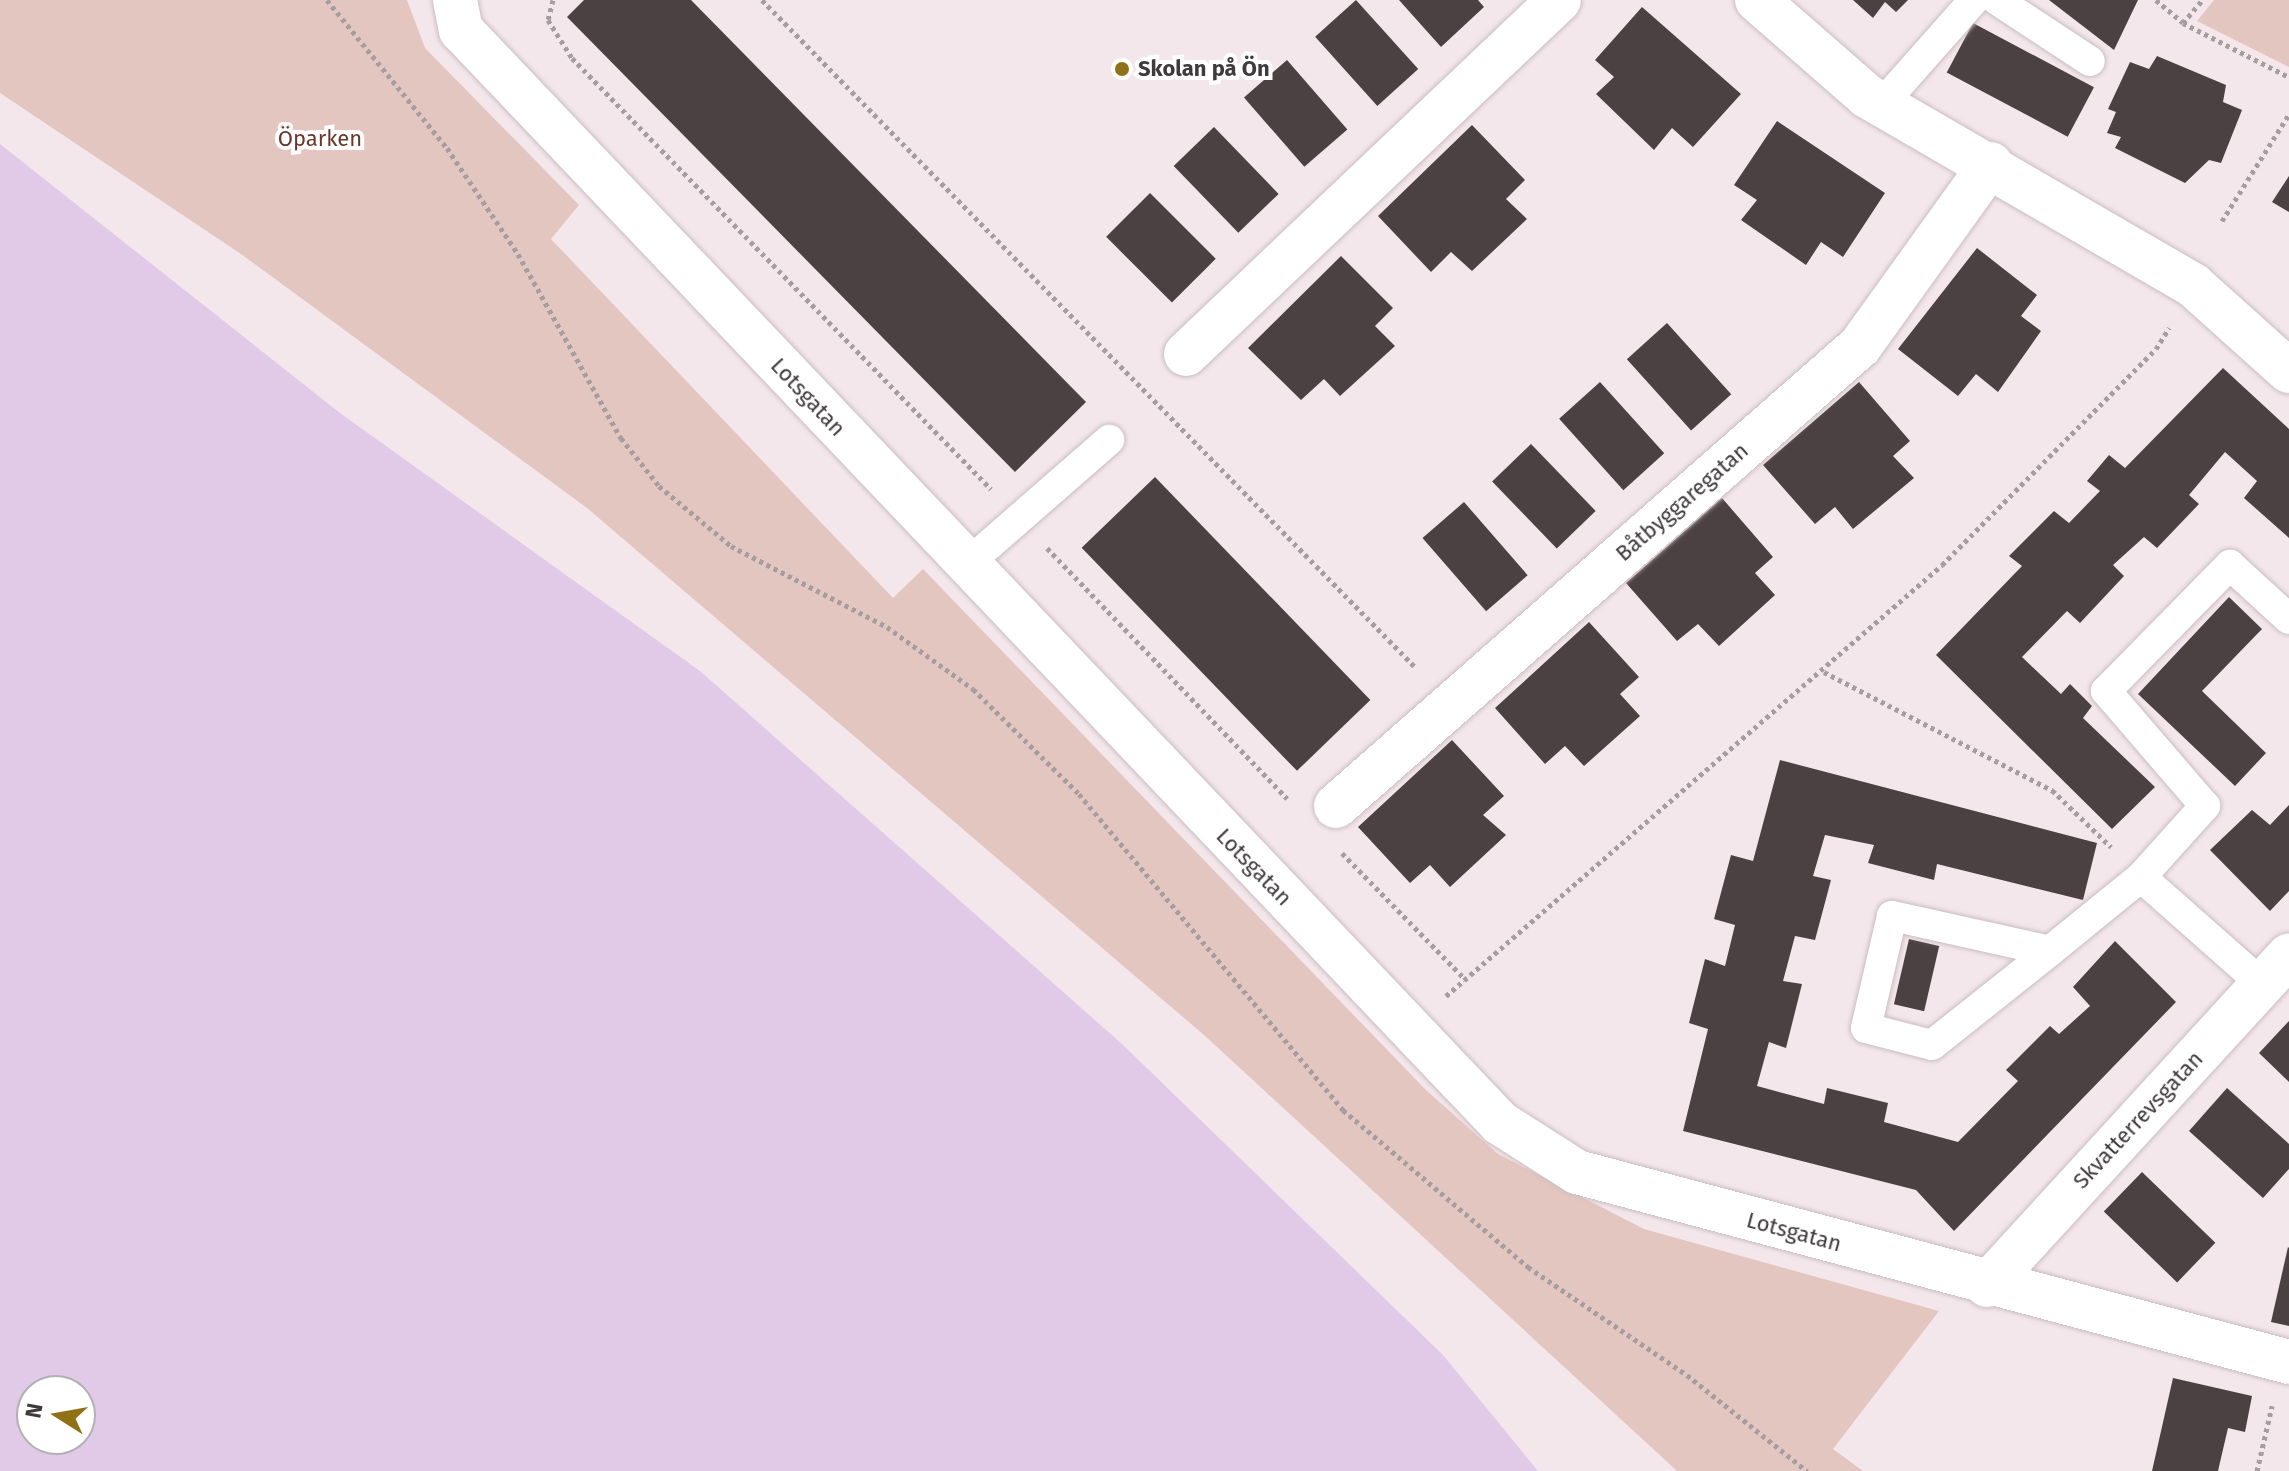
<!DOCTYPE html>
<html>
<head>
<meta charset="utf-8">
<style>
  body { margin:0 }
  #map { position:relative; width:2289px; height:1471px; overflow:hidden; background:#f4e7eb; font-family:"Fira Sans",sans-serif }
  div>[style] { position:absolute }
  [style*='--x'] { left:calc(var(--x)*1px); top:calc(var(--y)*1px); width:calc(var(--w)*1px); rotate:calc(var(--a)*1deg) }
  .green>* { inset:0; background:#e4c6c0 }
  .water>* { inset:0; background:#e0cae8 }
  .building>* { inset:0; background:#4c4142; transform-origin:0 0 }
  .path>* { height:5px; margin-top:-2.5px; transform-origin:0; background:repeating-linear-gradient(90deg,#a69d9f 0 4px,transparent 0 8px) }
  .roads { filter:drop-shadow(0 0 2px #c9bdc1) drop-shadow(0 0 2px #c9bdc1) }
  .lane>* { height:30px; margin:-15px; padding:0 15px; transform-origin:15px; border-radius:15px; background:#fff }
  .street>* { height:44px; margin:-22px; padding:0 22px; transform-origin:22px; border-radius:22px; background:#fff }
  .dots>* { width:22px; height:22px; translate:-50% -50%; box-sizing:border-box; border:4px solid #fff; border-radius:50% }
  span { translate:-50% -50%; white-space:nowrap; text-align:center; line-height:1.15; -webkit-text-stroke:8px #fff; paint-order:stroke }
  .poi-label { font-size:22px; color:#3f3a3b; font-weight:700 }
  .left { translate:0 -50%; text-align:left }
  .park-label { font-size:22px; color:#6b372d }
  .street-label { font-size:22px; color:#3f3a3b }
  .north { position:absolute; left:16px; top:1375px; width:80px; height:80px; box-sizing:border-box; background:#fff; border:2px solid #b2b0b1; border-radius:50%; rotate:281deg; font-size:22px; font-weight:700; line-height:32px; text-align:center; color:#3f3a3b }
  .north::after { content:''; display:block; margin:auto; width:28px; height:36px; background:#907116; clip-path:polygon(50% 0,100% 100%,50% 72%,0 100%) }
</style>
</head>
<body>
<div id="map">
  <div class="green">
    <i style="clip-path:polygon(0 0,407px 0,425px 48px,579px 205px,551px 239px,893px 598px,923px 569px,1426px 1090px,1498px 1154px,1644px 1229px,1939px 1311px,1833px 1449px,1863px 1471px,1677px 1471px,1204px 1035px,587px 508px,241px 254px,0 93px)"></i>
    <i style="clip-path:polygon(2214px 0,2289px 0,2289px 67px,2197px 21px)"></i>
  </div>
  <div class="water">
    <i style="clip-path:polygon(evenodd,0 144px,340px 413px,700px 671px,1122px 1044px,1443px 1355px,1538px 1471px,0 1471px,0 144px,32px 1391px,80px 1391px,80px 1439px,32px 1439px,32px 1391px)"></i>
  </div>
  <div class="building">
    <i style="clip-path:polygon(584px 0,691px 0,1086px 402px,1015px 472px,567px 17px)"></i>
    <i style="left:1356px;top:0;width:93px;height:55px;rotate:48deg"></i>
    <i style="clip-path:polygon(1399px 0,1478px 0,1484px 7px,1441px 47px)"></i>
    <i style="clip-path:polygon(1853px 0,1908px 0,1896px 12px,1885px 2px,1873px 18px)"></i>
    <i style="clip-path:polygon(2049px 0,2138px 0,2114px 50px)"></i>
    <i style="clip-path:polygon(1642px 7px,1741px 94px,1693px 147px,1672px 128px,1654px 150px,1596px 94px,1614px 77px,1595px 60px)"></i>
    <i style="left:1973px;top:23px;width:137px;height:56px;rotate:28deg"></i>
    <i style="clip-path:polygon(2157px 56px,2226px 85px,2223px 102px,2242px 110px,2221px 163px,2209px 160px,2185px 183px,2115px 148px,2121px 137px,2107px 133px,2116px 112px,2108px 109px,2130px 62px,2149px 69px)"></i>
    <i style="left:1287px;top:60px;width:92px;height:57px;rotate:49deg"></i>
    <i style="clip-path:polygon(1777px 121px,1885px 193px,1843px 257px,1821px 242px,1806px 265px,1741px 220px,1757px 200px,1734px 185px)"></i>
    <i style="clip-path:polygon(1472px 125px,1525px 180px,1506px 199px,1527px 219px,1472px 271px,1451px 252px,1431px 272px,1378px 216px)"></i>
    <i style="left:1214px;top:127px;width:93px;height:56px;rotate:46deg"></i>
    <i style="clip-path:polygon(2289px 176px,2289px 212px,2272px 202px)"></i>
    <i style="left:1150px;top:193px;width:93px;height:62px;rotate:45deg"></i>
    <i style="clip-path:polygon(1977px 248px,2037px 295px,2021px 316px,2041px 331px,1998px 392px,1976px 374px,1958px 396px,1898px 349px)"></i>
    <i style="clip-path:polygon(1341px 256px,1393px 308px,1375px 326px,1395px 346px,1340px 396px,1324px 379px,1301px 400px,1248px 348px)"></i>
    <i style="left:1667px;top:323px;width:96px;height:54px;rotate:48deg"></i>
    <i style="clip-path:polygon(2223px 368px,2289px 429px,2289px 538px,2244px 498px,2257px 481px,2225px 452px,2189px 495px,2199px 504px,2157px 548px,2144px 537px,2113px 565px,2124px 576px,2080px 623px,2067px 611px,2022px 657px,2061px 694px,2070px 684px,2092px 706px,2083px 718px,2155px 787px,2112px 829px,1936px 655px,2022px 566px,2009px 556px,2054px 511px,2069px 523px,2100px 491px,2087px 481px,2109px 455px,2125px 468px)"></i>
    <i style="left:1600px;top:382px;width:96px;height:55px;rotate:48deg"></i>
    <i style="clip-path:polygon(1859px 382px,1910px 441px,1893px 456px,1914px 478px,1853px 529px,1835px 507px,1815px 524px,1763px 465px)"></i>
    <i style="left:1531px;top:444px;width:93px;height:54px;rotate:46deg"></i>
    <i style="left:1155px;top:477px;width:310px;height:102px;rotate:46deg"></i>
    <i style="clip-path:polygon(1722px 498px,1773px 557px,1755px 573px,1775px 595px,1719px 646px,1698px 624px,1677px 641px,1626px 583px)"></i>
    <i style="left:1464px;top:502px;width:97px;height:55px;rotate:49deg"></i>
    <i style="clip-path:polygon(2229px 597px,2262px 629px,2202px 691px,2266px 753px,2235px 786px,2138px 694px)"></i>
    <i style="clip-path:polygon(1589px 622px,1639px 677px,1620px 694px,1640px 716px,1584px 766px,1565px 746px,1545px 764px,1495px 708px)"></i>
    <i style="clip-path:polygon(1452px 740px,1504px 796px,1483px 815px,1506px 835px,1450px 887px,1430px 865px,1410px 883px,1358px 827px)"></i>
    <i style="clip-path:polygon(1780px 760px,2097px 843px,2083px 900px,1937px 864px,1934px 880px,1868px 863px,1874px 845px,1825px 835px,1813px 876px,1831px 880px,1815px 940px,1795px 936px,1783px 981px,1802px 984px,1786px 1048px,1769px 1042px,1757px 1086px,1824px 1104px,1827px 1088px,1888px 1103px,1884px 1122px,1958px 1142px,2018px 1081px,2006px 1070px,2050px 1026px,2059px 1034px,2090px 1006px,2073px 987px,2115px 941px,2176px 1002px,1954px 1231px,1916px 1190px,1683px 1131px,1708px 1029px,1689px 1023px,1705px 959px,1725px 966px,1735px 925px,1714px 919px,1731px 855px,1753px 861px)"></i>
    <i style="clip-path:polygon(2289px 805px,2289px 891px,2270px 911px,2210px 850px,2252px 810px,2270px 825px)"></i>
    <i style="left:1909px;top:939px;width:31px;height:67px;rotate:13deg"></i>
    <i style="clip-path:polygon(2289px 1021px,2289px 1082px,2259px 1053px)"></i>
    <i style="clip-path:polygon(2227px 1088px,2289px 1144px,2289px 1169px,2263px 1198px,2189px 1131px)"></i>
    <i style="left:2142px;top:1172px;width:102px;height:55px;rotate:44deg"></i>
    <i style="clip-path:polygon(2288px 1247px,2289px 1248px,2289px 1326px,2271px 1322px)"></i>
    <i style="clip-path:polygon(2173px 1378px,2252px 1396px,2245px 1432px,2228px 1428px,2218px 1471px,2152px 1471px)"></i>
  </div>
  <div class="path">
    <i style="--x:327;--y:0;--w:191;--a:51"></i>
    <i style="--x:447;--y:148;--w:128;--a:56.2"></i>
    <i style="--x:518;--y:254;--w:211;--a:60.8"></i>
    <i style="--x:621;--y:438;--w:61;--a:51.6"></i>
    <i style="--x:659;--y:486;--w:94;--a:39.8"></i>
    <i style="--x:731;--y:546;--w:176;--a:27.4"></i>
    <i style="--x:887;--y:627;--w:106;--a:35.8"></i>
    <i style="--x:973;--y:689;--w:149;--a:44.7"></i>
    <i style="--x:1079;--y:794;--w:412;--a:50.1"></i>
    <i style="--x:1343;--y:1110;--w:243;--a:40.3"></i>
    <i style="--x:1528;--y:1267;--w:192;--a:34.2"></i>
    <i style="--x:1687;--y:1375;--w:154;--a:38.7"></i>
    <i style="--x:553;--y:0;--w:21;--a:104"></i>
    <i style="--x:548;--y:20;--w:45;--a:57.7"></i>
    <i style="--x:572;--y:58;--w:601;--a:45.81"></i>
    <i style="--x:762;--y:0;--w:936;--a:45.61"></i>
    <i style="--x:2156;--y:0;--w:35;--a:40"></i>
    <i style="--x:2183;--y:23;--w:119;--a:27"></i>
    <i style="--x:2183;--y:23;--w:30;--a:-50"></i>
    <i style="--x:2222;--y:221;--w:126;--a:-57.9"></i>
    <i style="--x:1047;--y:548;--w:347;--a:46.2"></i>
    <i style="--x:1824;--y:672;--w:257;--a:27.4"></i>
    <i style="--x:2052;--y:790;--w:82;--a:44"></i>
    <i style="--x:1342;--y:853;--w:177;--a:45.7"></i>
    <i style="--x:1446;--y:996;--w:657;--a:-40.99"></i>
    <i style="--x:1942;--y:565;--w:304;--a:-45.3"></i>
    <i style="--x:2156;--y:349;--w:25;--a:-58"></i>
    <i style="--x:2257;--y:1471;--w:67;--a:-77"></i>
  </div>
  <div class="roads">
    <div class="lane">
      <i style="--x:1997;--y:0;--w:111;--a:33.3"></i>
      <i style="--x:1882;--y:104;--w:139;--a:-48.5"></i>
      <i style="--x:967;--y:564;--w:189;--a:-41.1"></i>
      <i style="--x:2141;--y:877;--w:96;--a:-48"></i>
      <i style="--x:2205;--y:806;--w:152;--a:-130.7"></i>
      <i style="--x:2106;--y:691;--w:177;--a:-45.5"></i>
      <i style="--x:2230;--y:565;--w:80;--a:42.5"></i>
      <i style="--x:2050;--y:951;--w:162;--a:-167.5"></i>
      <i style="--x:1892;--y:916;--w:115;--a:103.1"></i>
      <i style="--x:1866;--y:1028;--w:68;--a:14.4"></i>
      <i style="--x:1932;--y:1045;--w:151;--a:-38.5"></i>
      <i style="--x:2050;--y:951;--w:117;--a:-39.1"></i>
      <i style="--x:2141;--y:877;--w:162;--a:41.5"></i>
    </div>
    <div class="street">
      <i style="--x:455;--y:0;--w:31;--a:79"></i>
      <i style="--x:461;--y:30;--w:1508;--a:46.45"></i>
      <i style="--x:1500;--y:1123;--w:91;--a:32.5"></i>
      <i style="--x:1577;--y:1172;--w:737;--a:14.94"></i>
      <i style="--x:1757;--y:0;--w:146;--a:41.1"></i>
      <i style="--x:1867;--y:96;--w:377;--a:30.1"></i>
      <i style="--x:2193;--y:285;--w:129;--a:41.9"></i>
      <i style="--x:1186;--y:354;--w:514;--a:-43.5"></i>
      <i style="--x:1336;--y:806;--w:697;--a:-41.28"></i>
      <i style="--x:1860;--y:346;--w:224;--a:-54.3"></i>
      <i style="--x:1987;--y:1285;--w:447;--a:-47.5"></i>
    </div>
  </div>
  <div class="dots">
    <i style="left:1122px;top:69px;background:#907116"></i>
  </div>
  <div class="poi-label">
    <span class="left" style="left:1138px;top:69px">Skolan på Ön</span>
  </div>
  <div class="park-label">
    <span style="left:320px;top:139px">Öparken</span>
  </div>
  <div class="street-label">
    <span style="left:808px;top:397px;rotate:47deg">Lotsgatan</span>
    <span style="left:1682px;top:502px;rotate:-41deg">Båtbyggaregatan</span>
    <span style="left:1254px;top:867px;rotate:46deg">Lotsgatan</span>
    <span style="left:2138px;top:1120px;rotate:-47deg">Skvatterrevsgatan</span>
    <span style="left:1794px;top:1232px;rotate:15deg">Lotsgatan</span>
  </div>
  <div class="north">N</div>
</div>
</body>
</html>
